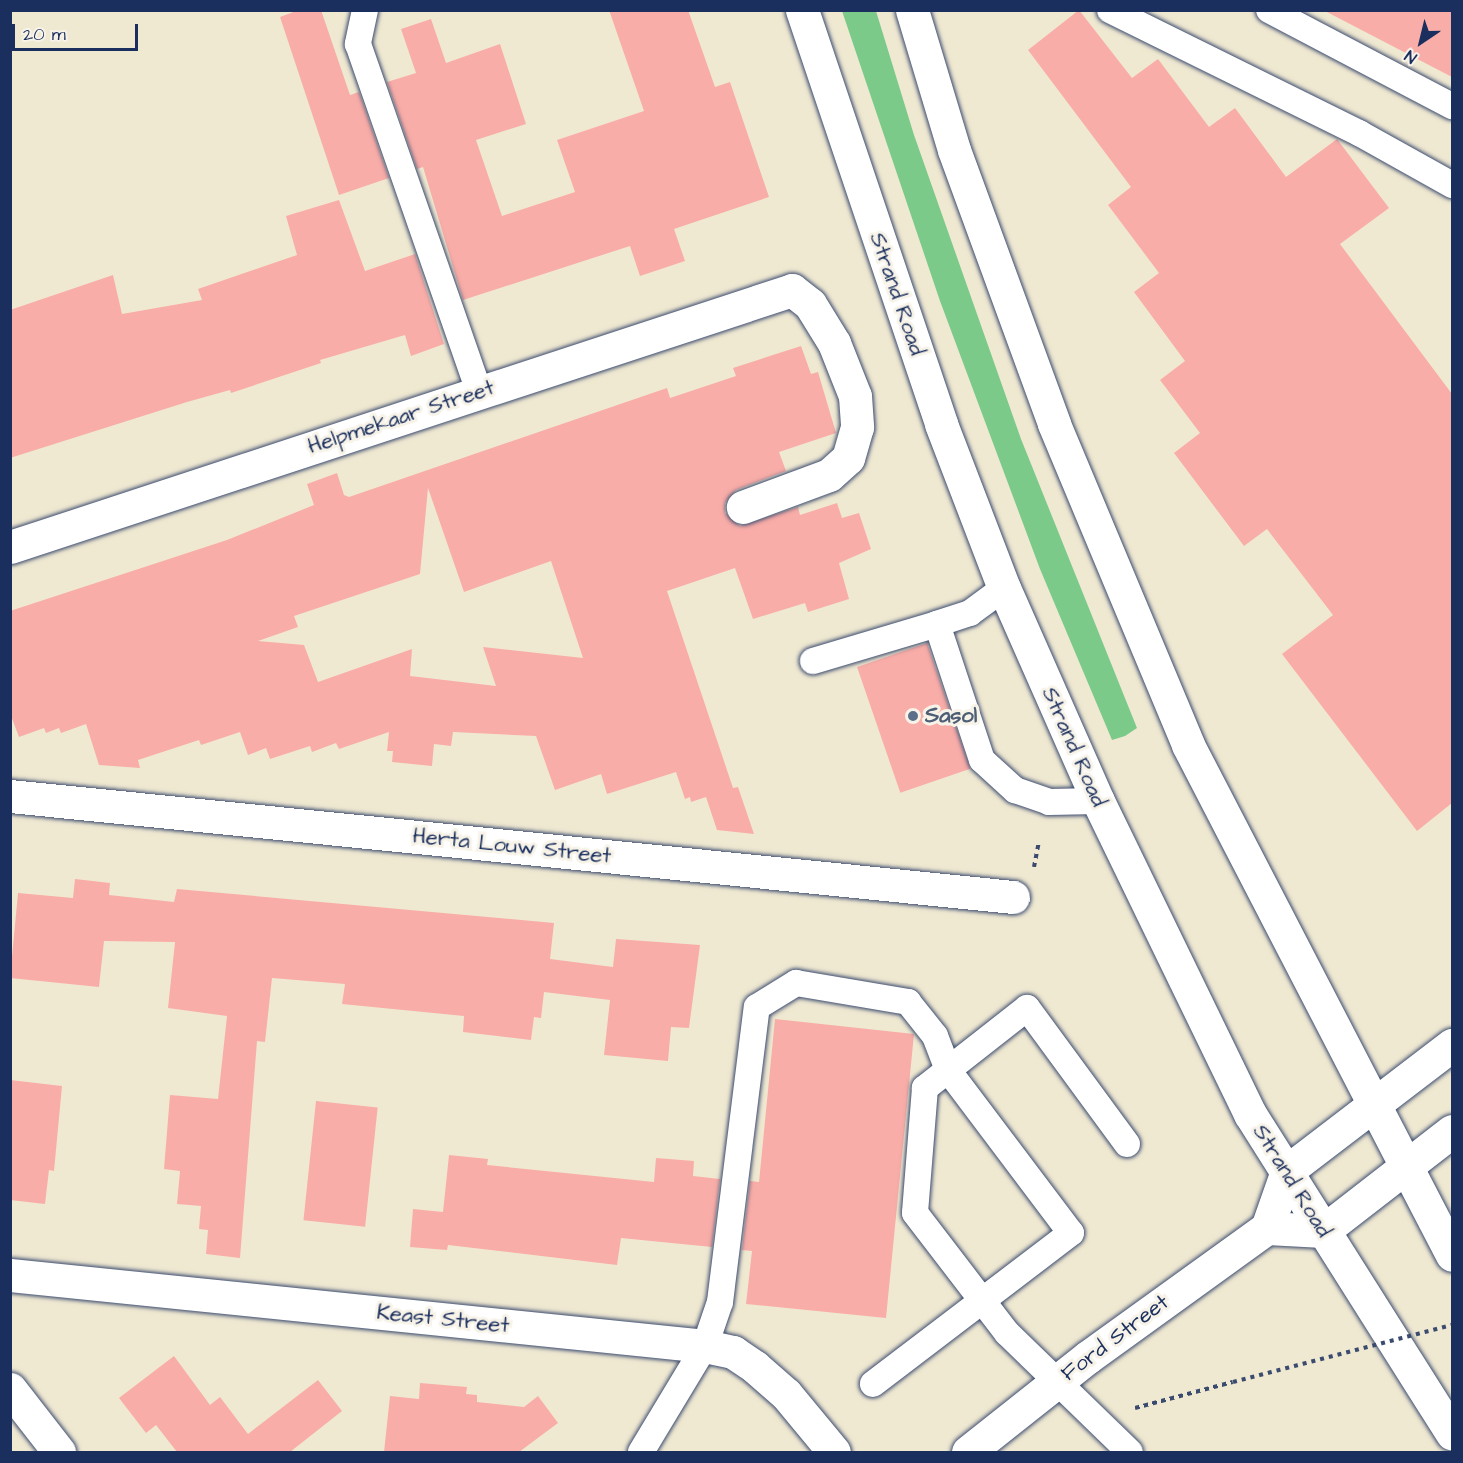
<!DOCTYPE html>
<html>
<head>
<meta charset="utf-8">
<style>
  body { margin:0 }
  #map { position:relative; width:1463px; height:1463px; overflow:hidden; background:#f0e9d2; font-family:"Architects Daughter",sans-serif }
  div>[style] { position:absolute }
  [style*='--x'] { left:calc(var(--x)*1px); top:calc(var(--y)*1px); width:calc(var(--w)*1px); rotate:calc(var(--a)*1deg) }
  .green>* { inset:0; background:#7bca8a }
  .building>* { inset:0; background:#f9ada8; transform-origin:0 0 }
  .path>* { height:4px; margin-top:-2px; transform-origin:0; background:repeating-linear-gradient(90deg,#3b4b6f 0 4.5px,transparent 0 9px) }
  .roads { filter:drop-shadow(0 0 2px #3b4b6f) drop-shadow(0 0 2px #3b4b6f) }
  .lane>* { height:26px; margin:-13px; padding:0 13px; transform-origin:13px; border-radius:13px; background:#fff }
  .street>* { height:33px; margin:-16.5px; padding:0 16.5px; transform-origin:16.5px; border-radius:16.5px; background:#fff }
  .secondary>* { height:33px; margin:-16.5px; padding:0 16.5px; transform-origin:16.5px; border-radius:16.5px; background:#fff }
  .primary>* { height:33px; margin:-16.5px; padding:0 16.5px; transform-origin:16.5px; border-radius:16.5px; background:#fff }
  .path-bridge>* { height:4px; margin-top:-2px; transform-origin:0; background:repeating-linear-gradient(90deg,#3b4b6f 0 4.5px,transparent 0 9px) }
  .dots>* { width:16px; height:16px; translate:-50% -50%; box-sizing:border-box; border:3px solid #f7f3e8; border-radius:50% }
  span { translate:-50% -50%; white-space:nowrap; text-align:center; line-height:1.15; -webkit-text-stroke:6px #f7f3e8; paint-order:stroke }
  .street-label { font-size:22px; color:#1b2f5e }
  .service-label { font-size:22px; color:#4e5e75; font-weight:700 }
  .left { translate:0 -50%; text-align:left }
  .frame { position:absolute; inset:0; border:12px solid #1b2f5e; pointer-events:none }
  .north { position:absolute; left:1391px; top:12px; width:60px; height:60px; -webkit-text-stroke:4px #f7f3e8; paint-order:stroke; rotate:215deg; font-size:16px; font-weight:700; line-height:24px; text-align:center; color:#1b2f5e }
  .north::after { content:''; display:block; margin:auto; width:21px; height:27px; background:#1b2f5e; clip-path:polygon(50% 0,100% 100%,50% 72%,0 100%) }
  .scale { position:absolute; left:12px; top:24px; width:126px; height:27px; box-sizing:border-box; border:3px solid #1b2f5e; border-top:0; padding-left:8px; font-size:18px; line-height:21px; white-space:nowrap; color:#1b2f5e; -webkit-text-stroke:4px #f7f3e8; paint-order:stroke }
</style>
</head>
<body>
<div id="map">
  <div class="green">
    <i style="clip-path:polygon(842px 11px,876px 11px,914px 135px,1021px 439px,1137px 728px,1125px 736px,1112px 740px,1040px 569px,940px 301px)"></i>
  </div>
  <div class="building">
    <i style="clip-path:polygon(299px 10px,321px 10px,350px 95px,359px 92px,389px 178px,339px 195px,280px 17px)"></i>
    <i style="clip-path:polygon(609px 10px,688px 10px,715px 87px,730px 82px,769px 197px,674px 229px,685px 261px,640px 276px,630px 246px,463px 300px,423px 167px,417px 169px,387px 82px,416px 73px,401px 29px,431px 19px,446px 63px,500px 44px,526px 124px,476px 140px,502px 216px,575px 192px,557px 140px,644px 111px)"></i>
    <i style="clip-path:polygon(1079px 10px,1132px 78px,1158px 59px,1209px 127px,1235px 108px,1286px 177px,1337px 139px,1389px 208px,1340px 244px,1452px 394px,1452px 803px,1417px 831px,1282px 654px,1333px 615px,1267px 529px,1244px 546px,1174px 453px,1200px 433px,1160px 380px,1185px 361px,1134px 292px,1159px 273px,1108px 205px,1131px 187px,1028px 50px)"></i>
    <i style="clip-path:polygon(1323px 10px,1452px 10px,1452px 77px)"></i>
    <i style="clip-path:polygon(339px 200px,365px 271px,415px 254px,444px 344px,411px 356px,405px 335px,320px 360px,321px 363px,231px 393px,230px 390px,187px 402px,10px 458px,10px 310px,113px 275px,122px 314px,202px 300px,198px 289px,297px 255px,286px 216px)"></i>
    <i style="clip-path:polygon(evenodd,801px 346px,811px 374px,818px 372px,836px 433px,779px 452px,786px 471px,736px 490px,725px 503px,725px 513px,740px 526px,798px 507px,800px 515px,837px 503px,842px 518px,859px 513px,871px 549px,839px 563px,849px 599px,808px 612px,805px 603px,753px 619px,735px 568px,667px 591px,733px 788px,738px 787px,754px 834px,717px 830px,706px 797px,691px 802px,690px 797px,685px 799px,676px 772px,607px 794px,601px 774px,555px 790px,536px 736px,453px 732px,451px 746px,434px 744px,432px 766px,392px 762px,393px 751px,387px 751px,389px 732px,339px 749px,336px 743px,312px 752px,310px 746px,270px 759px,266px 748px,248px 755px,240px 732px,201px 745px,199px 740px,138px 760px,140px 768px,99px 765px,86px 724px,61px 733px,59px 728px,46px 733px,44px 728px,19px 737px,10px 713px,10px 611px,227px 540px,314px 505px,307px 484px,337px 473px,344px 495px,349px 497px,667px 388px,670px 398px,736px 376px,733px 368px,801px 346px,428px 488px,464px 592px,551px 561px,583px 658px,483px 647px,496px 686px,410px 676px,412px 649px,318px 682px,304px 645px,258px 641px,298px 627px,294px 616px,420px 574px,428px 488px)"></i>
    <i style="left:927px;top:643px;width:133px;height:74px;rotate:71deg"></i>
    <i style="clip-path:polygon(75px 879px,110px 883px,109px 895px,174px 902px,177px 889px,554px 923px,550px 959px,613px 967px,616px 939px,700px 945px,689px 1028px,671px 1027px,668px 1061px,604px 1055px,610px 1000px,544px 992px,541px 1018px,534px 1017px,531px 1040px,463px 1032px,464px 1016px,342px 1004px,345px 984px,272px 978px,265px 1042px,257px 1041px,240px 1258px,206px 1254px,208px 1230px,199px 1229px,201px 1206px,177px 1204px,180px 1171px,164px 1169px,170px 1095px,218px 1099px,227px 1016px,168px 1008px,175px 942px,104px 941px,99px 987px,10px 978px,18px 893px,73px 898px)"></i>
    <i style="clip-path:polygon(775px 1019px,914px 1034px,886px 1318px,746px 1304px,752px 1251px,742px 1250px,750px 1181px,759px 1182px)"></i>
    <i style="clip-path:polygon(10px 1080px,62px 1086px,54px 1171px,49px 1170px,45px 1204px,10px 1200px)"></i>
    <i style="left:316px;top:1101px;width:62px;height:120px;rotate:6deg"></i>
    <i style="clip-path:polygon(449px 1155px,488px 1159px,487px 1165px,654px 1182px,656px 1158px,694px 1161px,693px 1176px,720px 1179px,712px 1247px,621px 1238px,617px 1265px,448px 1245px,447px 1250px,410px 1247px,413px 1209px,443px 1212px)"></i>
    <i style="clip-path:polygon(174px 1356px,210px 1405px,220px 1397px,248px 1434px,318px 1380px,342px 1411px,290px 1452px,177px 1452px,156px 1425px,146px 1433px,119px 1398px)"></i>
    <i style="clip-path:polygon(420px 1383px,467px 1387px,466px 1394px,477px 1395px,477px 1402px,524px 1407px,538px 1396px,558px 1423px,519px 1452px,384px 1452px,390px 1396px,419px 1399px)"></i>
  </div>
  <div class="path">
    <i style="--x:1034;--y:867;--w:26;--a:-79"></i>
    <i style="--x:1135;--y:1408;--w:101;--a:-14.9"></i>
  </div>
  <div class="roads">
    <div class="lane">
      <i style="--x:365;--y:10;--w:35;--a:102"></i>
      <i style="--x:358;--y:44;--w:367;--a:70.8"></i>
      <i style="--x:1110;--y:10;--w:278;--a:26.3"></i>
      <i style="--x:1359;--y:133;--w:107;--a:29.2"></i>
      <i style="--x:1269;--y:10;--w:207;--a:27.7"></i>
      <i style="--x:1004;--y:588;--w:42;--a:143.7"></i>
      <i style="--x:970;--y:613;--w:35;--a:162"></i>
      <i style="--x:937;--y:624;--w:143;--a:71.7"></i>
      <i style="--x:982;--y:760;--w:45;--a:42.3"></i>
      <i style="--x:1015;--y:790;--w:36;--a:19"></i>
      <i style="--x:1049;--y:802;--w:49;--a:-1.2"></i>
      <i style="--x:813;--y:661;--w:129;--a:-16.6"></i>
      <i style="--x:1127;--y:1144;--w:169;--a:-126.3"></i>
      <i style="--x:1027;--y:1008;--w:130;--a:141.9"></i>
      <i style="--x:925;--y:1088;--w:125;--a:94.6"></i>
      <i style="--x:915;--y:1213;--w:151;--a:52.5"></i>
      <i style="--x:1007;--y:1333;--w:171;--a:44.1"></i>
      <i style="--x:641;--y:1452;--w:124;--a:-58.9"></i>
      <i style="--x:705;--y:1346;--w:46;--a:-71.2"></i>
      <i style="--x:720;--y:1302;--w:297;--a:-82.9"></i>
      <i style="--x:757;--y:1007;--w:46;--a:-31.6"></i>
      <i style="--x:796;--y:983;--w:114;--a:9.6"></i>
      <i style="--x:908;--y:1002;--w:43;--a:51.5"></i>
      <i style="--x:935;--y:1036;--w:36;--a:69"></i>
      <i style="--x:948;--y:1070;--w:204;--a:53"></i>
      <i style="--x:1071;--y:1233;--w:249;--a:142.7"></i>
    </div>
    <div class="street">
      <i style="--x:10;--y:547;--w:823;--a:-18.19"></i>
      <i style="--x:792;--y:290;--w:23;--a:38"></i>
      <i style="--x:810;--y:304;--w:46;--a:58.4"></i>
      <i style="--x:834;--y:343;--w:57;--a:68.4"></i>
      <i style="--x:855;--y:396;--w:31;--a:86"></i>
      <i style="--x:857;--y:427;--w:32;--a:106"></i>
      <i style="--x:848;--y:458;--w:25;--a:138"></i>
      <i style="--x:829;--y:475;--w:92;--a:159.6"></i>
      <i style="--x:10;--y:796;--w:1008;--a:5.75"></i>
      <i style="--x:1267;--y:1228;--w:56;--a:3.1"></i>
      <i style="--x:10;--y:1275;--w:699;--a:5.83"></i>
      <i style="--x:705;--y:1346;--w:29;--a:12"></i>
      <i style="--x:733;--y:1352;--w:27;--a:34"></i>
      <i style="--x:755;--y:1367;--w:41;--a:41.1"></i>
      <i style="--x:786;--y:1394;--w:75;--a:50.4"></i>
      <i style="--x:10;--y:1389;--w:80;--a:52.1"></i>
      <i style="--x:968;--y:1452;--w:153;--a:-38.4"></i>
      <i style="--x:1088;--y:1357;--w:221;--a:-35.8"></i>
      <i style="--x:1267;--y:1228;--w:60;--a:-70.7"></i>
    </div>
    <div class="secondary">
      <i style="--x:1287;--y:1171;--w:208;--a:-37.4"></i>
      <i style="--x:1323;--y:1231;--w:163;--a:-37.8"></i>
    </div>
    <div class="primary">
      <i style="--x:802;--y:10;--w:437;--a:71.4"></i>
      <i style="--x:941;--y:424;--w:176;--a:69"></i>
      <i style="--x:1004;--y:588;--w:233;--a:66.2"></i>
      <i style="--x:1098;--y:801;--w:348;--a:64.1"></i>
      <i style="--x:1250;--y:1114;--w:378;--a:57.7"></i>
      <i style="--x:912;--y:10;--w:146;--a:73.3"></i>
      <i style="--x:954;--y:150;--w:292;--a:69.9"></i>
      <i style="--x:1054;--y:424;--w:348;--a:67.3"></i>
      <i style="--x:1188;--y:745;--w:574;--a:62.63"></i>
    </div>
  </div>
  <div class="path-bridge">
    <i style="--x:1233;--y:1382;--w:226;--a:-14.6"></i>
  </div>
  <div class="dots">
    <i style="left:913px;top:716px;background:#5c6f8a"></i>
  </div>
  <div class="street-label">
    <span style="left:897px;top:294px;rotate:71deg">Strand Road</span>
    <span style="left:401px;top:417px;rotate:-18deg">Helpmekaar Street</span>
    <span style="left:1074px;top:747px;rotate:66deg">Strand Road</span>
    <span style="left:512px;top:846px;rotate:6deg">Herta Louw Street</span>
    <span style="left:1292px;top:1181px;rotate:58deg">Strand Road</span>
    <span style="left:443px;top:1319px;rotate:6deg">Keast Street</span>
    <span style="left:1115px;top:1338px;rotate:-37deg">Ford Street</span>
  </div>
  <div class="service-label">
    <span class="left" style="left:925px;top:716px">Sasol</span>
  </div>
  <div class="frame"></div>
  <div class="north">N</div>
  <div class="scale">20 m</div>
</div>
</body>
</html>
